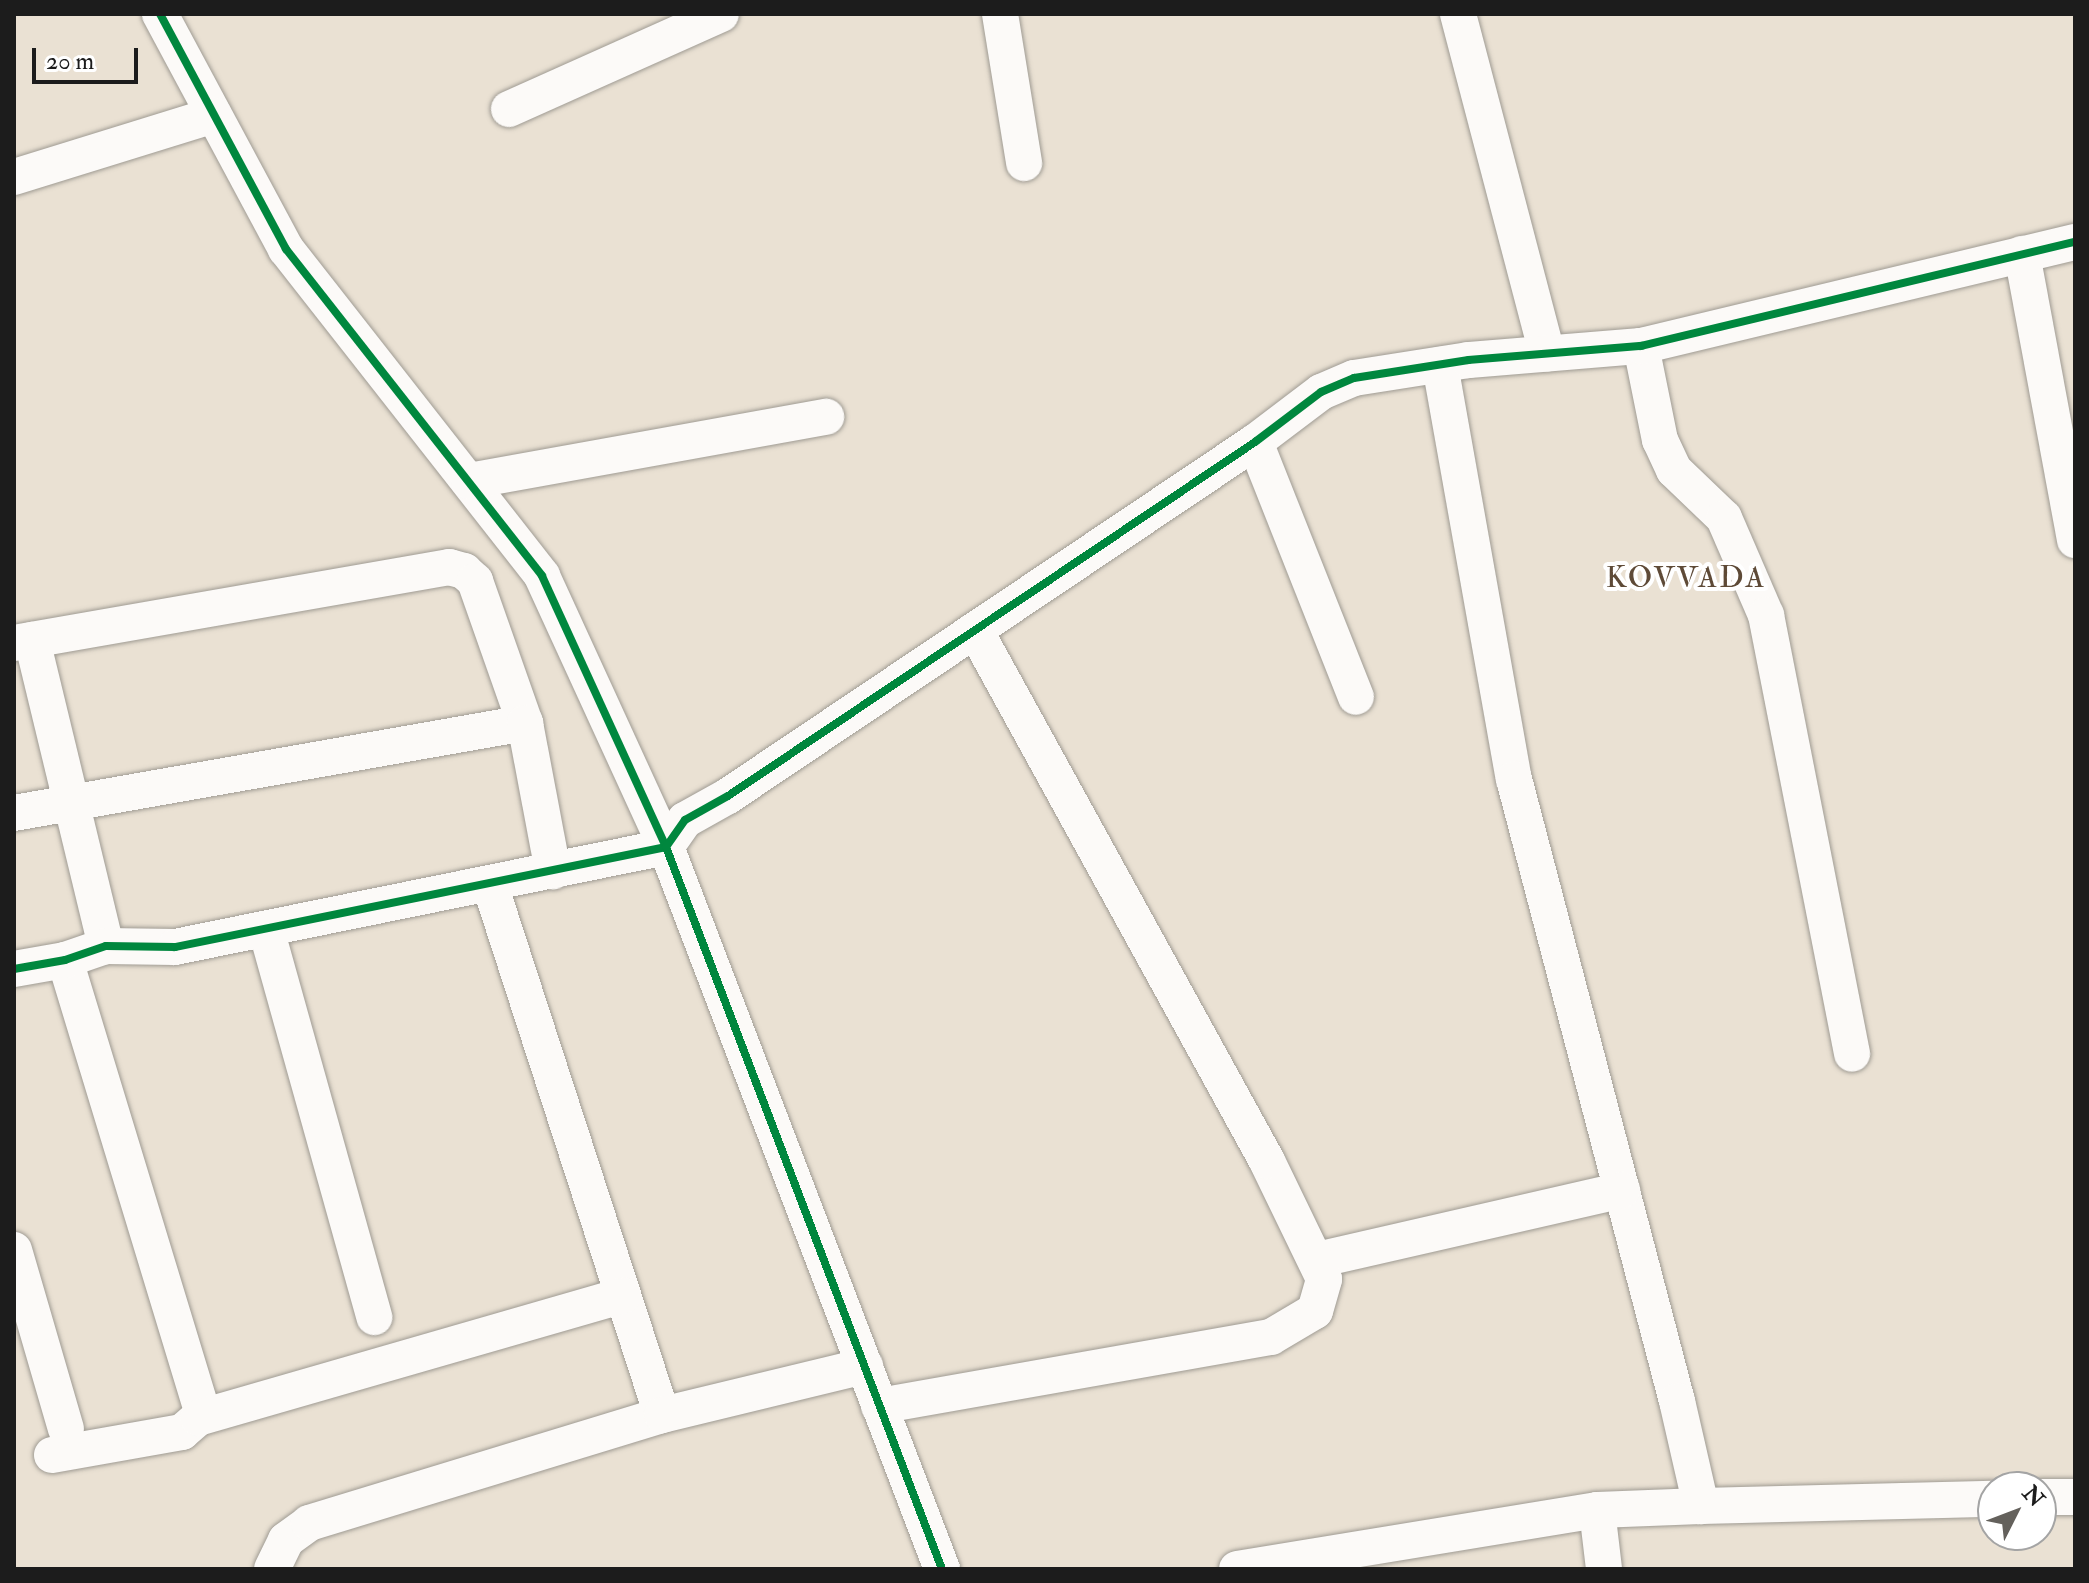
<!DOCTYPE html>
<html>
<head>
<meta charset="utf-8">
<style>
  body { margin:0 }
  #map { position:relative; width:2089px; height:1583px; overflow:hidden; background:#eae1d3; font-family:"IM FELL Double Pica",serif }
  div>[style] { position:absolute }
  [style*='--x'] { left:calc(var(--x)*1px); top:calc(var(--y)*1px); width:calc(var(--w)*1px); rotate:calc(var(--a)*1deg) }
  .roads { filter:drop-shadow(0 0 2px #9f9b93) drop-shadow(0 0 2px #9f9b93) }
  .minor>* { height:36px; margin:-18px; padding:0 18px; transform-origin:18px; border-radius:18px; background:#fcfaf8 }
  .cycleway>* { height:8px; margin:-4px; padding:0 4px; transform-origin:4px; border-radius:4px; background:#00873e }
  span { translate:-50% -50%; white-space:nowrap; text-align:center; line-height:1.15; -webkit-text-stroke:8px #fff; paint-order:stroke }
  .quarter-label { font-size:30px; color:#5e4a37; letter-spacing:2px }
  .frame { position:absolute; inset:0; border:16px solid #1c1c1c; pointer-events:none }
  .north { position:absolute; left:1977px; top:1471px; width:80px; height:80px; box-sizing:border-box; background:#fff; border:2px solid #a4a4a4; border-radius:50%; rotate:48deg; font-size:22px; font-weight:700; line-height:32px; text-align:center; color:#1c1c1c }
  .north::after { content:''; display:block; margin:auto; width:28px; height:36px; background:#64615c; clip-path:polygon(50% 0,100% 100%,50% 72%,0 100%) }
  .scale { position:absolute; left:32px; top:48px; width:106px; height:36px; box-sizing:border-box; border:4px solid #1c1c1c; border-top:0; padding-left:10px; font-size:24px; line-height:28px; white-space:nowrap; color:#1c1c1c; -webkit-text-stroke:6px #fff; paint-order:stroke }
</style>
</head>
<body>
<div id="map">
  <div class="roads">
    <div class="minor">
      <i style="--x:160;--y:14;--w:267;--a:61.8"></i>
      <i style="--x:286;--y:249;--w:415;--a:51.9"></i>
      <i style="--x:542;--y:576;--w:298;--a:65.4"></i>
      <i style="--x:666;--y:847;--w:773;--a:69.08"></i>
      <i style="--x:1000;--y:14;--w:151;--a:80.8"></i>
      <i style="--x:1458;--y:14;--w:351;--a:75.3"></i>
      <i style="--x:509;--y:109;--w:232;--a:-24.1"></i>
      <i style="--x:14;--y:177;--w:209;--a:-17.2"></i>
      <i style="--x:2022;--y:254;--w:291;--a:79.5"></i>
      <i style="--x:1641;--y:346;--w:96;--a:78.6"></i>
      <i style="--x:1660;--y:440;--w:33;--a:65"></i>
      <i style="--x:1674;--y:470;--w:69;--a:43.8"></i>
      <i style="--x:1724;--y:518;--w:106;--a:66.6"></i>
      <i style="--x:1766;--y:615;--w:447;--a:78.9"></i>
      <i style="--x:1440;--y:365;--w:421;--a:79.9"></i>
      <i style="--x:1514;--y:779;--w:643;--a:75.32"></i>
      <i style="--x:1677;--y:1401;--w:108;--a:77.1"></i>
      <i style="--x:1701;--y:1506;--w:292;--a:-1.4"></i>
      <i style="--x:1255;--y:442;--w:274;--a:68.4"></i>
      <i style="--x:469;--y:481;--w:363;--a:-10.2"></i>
      <i style="--x:32;--y:640;--w:315;--a:76.4"></i>
      <i style="--x:14;--y:643;--w:442;--a:-9.9"></i>
      <i style="--x:449;--y:567;--w:16;--a:15"></i>
      <i style="--x:464;--y:571;--w:15;--a:42"></i>
      <i style="--x:475;--y:581;--w:151;--a:70.6"></i>
      <i style="--x:14;--y:813;--w:519;--a:-9.99"></i>
      <i style="--x:525;--y:723;--w:151;--a:79.3"></i>
      <i style="--x:490;--y:885;--w:557;--a:72.02"></i>
      <i style="--x:266;--y:929;--w:403;--a:74.4"></i>
      <i style="--x:65;--y:960;--w:462;--a:73.1"></i>
      <i style="--x:14;--y:969;--w:52;--a:-10"></i>
      <i style="--x:65;--y:960;--w:43;--a:-18.9"></i>
      <i style="--x:106;--y:946;--w:69;--a:0.8"></i>
      <i style="--x:175;--y:947;--w:501;--a:-11.51"></i>
      <i style="--x:666;--y:847;--w:33;--a:-55"></i>
      <i style="--x:685;--y:820;--w:49;--a:-29.2"></i>
      <i style="--x:728;--y:796;--w:635;--a:-33.89"></i>
      <i style="--x:1255;--y:442;--w:83;--a:-37.1"></i>
      <i style="--x:1321;--y:392;--w:36;--a:-23"></i>
      <i style="--x:1354;--y:378;--w:116;--a:-8.9"></i>
      <i style="--x:1469;--y:360;--w:173;--a:-4.7"></i>
      <i style="--x:1641;--y:346;--w:446;--a:-13.5"></i>
      <i style="--x:14;--y:1250;--w:186;--a:73.8"></i>
      <i style="--x:1317;--y:1260;--w:313;--a:-12.9"></i>
      <i style="--x:879;--y:1406;--w:398;--a:-10"></i>
      <i style="--x:1271;--y:1337;--w:51;--a:-30.6"></i>
      <i style="--x:1315;--y:1311;--w:33;--a:-74"></i>
      <i style="--x:1324;--y:1279;--w:131;--a:-115.8"></i>
      <i style="--x:1267;--y:1161;--w:606;--a:-118.81"></i>
      <i style="--x:52;--y:1455;--w:132;--a:-10"></i>
      <i style="--x:182;--y:1432;--w:21;--a:-41"></i>
      <i style="--x:198;--y:1418;--w:442;--a:-16.1"></i>
      <i style="--x:2041;--y:1497;--w:34;--a:0"></i>
      <i style="--x:1597;--y:1510;--w:59;--a:83.2"></i>
      <i style="--x:272;--y:1569;--w:32;--a:-64"></i>
      <i style="--x:286;--y:1540;--w:29;--a:-36"></i>
      <i style="--x:309;--y:1523;--w:369;--a:-17"></i>
      <i style="--x:662;--y:1415;--w:209;--a:-13.6"></i>
      <i style="--x:1237;--y:1569;--w:365;--a:-9.3"></i>
      <i style="--x:1597;--y:1510;--w:104;--a:-2.2"></i>
    </div>
  </div>
  <div class="cycleway">
    <i style="--x:160;--y:14;--w:267;--a:61.8"></i>
    <i style="--x:286;--y:249;--w:415;--a:51.9"></i>
    <i style="--x:542;--y:576;--w:298;--a:65.4"></i>
    <i style="--x:666;--y:847;--w:773;--a:69.08"></i>
    <i style="--x:14;--y:969;--w:52;--a:-10"></i>
    <i style="--x:65;--y:960;--w:43;--a:-18.9"></i>
    <i style="--x:106;--y:946;--w:69;--a:0.8"></i>
    <i style="--x:175;--y:947;--w:501;--a:-11.51"></i>
    <i style="--x:666;--y:847;--w:33;--a:-55"></i>
    <i style="--x:685;--y:820;--w:49;--a:-29.2"></i>
    <i style="--x:728;--y:796;--w:635;--a:-33.89"></i>
    <i style="--x:1255;--y:442;--w:83;--a:-37.1"></i>
    <i style="--x:1321;--y:392;--w:36;--a:-23"></i>
    <i style="--x:1354;--y:378;--w:116;--a:-8.9"></i>
    <i style="--x:1469;--y:360;--w:173;--a:-4.7"></i>
    <i style="--x:1641;--y:346;--w:446;--a:-13.5"></i>
  </div>
  <div class="quarter-label">
    <span style="left:1686px;top:578px">KOVVADA</span>
  </div>
  <div class="frame"></div>
  <div class="north">N</div>
  <div class="scale">20 m</div>
</div>
</body>
</html>
